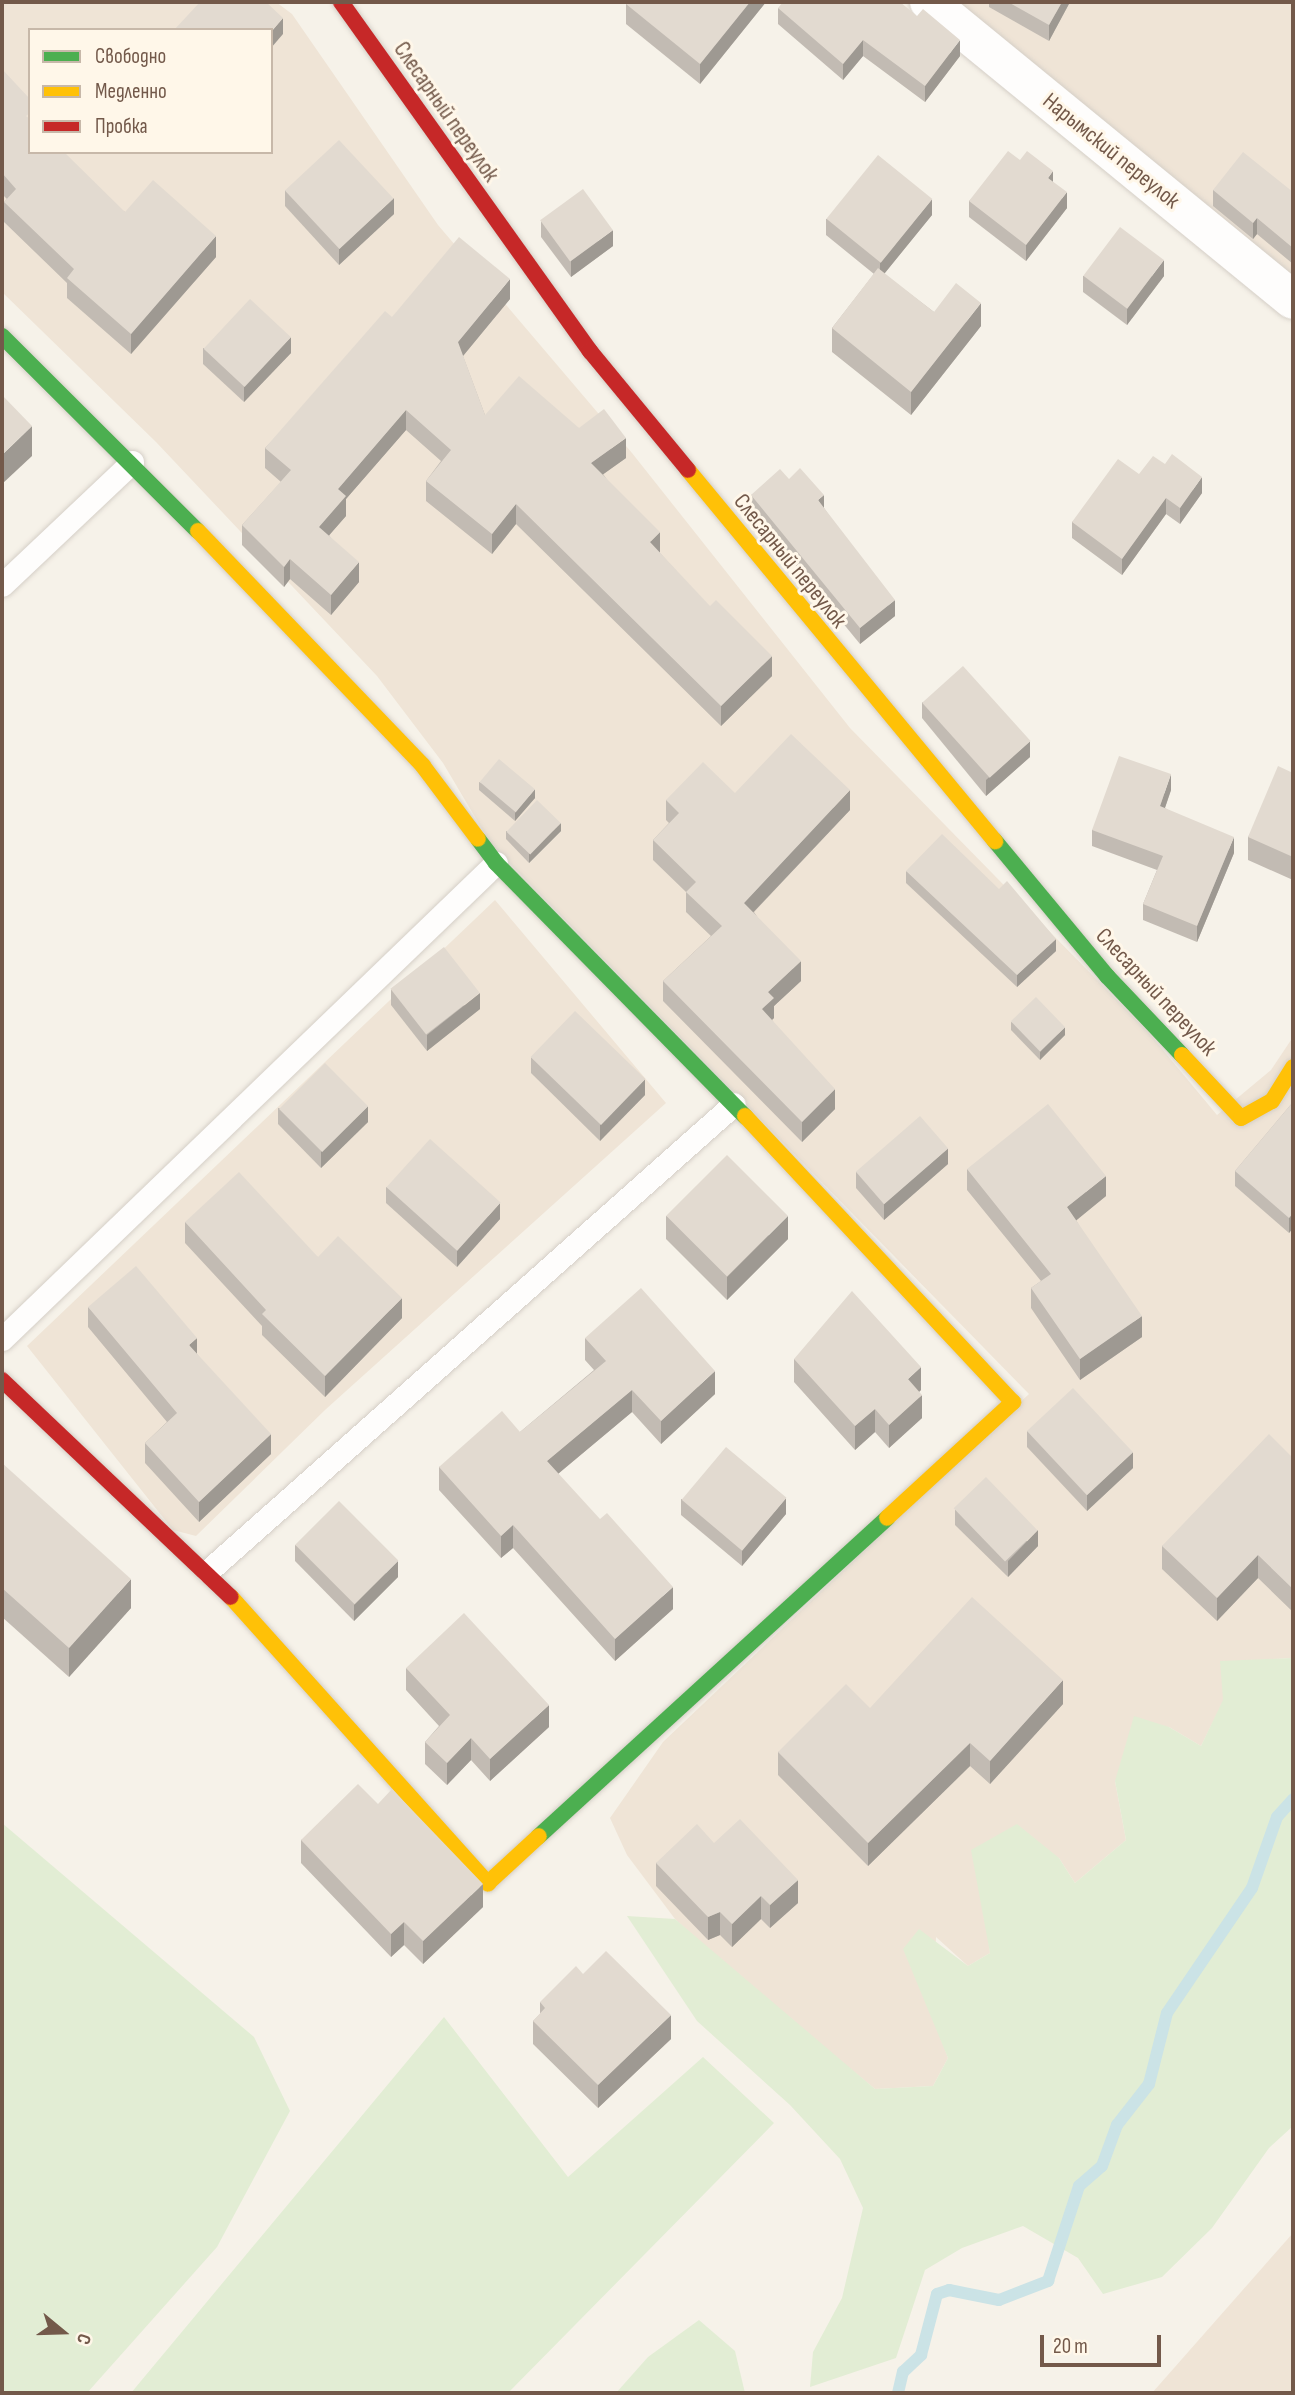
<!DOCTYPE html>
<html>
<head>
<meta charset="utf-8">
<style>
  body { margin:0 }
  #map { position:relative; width:1295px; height:2395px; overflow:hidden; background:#f6f2e9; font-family:"Sofia Sans Condensed",sans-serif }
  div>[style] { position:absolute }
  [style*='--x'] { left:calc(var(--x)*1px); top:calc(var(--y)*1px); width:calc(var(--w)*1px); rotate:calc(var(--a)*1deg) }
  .residential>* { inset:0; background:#efe4d6 }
  .green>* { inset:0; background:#e2edd4 }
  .stream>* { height:12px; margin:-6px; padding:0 6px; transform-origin:6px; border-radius:6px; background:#cbe3e6 }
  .roads { filter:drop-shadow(0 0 2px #d5cfc7) drop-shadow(0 0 2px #d5cfc7) }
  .lane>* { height:23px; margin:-11.5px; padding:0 11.5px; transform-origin:11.5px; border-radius:11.5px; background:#fefdfc }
  .street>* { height:38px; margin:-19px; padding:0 19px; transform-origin:19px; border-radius:19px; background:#fefdfc }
  .fast>* { height:16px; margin:-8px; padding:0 8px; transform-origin:8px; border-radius:8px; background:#4caf50 }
  .slow>* { height:16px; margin:-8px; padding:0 8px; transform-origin:8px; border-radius:8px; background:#ffc107 }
  .jam>* { height:16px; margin:-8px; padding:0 8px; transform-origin:8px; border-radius:8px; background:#c62828 }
  .wall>* { inset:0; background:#c2bbb3 }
  .shaded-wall>* { inset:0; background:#9e9992 }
  .building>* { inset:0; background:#e2dad0; transform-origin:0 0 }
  span { translate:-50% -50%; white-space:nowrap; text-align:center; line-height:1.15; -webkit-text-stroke:6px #fff7e9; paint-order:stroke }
  .street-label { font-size:23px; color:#73594a }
  .frame { position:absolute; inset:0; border:4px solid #73594a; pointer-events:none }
  .legend { position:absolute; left:28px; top:28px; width:245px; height:126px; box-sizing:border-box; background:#fff7e9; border:2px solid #c7b8a9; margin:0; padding:9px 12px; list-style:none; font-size:21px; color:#73594a }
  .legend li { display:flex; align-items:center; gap:14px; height:35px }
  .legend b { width:35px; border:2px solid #c7b8a9 }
  .north { position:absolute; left:28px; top:2297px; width:70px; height:70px; -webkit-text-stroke:5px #fff7e9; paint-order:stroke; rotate:109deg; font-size:19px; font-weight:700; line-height:28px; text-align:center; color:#73594a }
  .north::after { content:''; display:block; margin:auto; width:24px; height:32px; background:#73594a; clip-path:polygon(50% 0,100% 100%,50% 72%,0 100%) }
  .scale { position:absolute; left:1040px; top:2335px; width:121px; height:32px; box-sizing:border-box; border:4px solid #73594a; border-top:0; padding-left:9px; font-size:21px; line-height:24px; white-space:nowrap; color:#73594a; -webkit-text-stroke:5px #fff7e9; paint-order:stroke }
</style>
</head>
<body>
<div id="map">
  <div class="residential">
    <i style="clip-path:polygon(evenodd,2px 2px,276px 2px,292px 14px,438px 225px,632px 453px,850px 728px,1148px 1032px,1217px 1115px,1271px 1070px,1293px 1037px,1293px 1658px,1221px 1662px,1224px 1700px,1201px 1746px,1169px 1727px,1115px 1781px,1126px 1840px,1075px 1883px,1059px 1858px,985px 1912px,990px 1953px,968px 1966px,936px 1937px,933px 2017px,948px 2058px,933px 2086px,875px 2089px,728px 1968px,675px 1919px,627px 1855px,610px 1818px,663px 1742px,1029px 1394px,491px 844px,443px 763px,377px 676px,156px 442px,2px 292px,2px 2px,30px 30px,271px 30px,271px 152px,30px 152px,30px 30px)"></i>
    <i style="clip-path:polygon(926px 2px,1293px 2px,1293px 306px)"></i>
    <i style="clip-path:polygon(495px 900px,666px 1103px,325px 1410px,196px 1536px,173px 1530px,27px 1346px)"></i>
    <i style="clip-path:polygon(1293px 2233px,1293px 2393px,1152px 2393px)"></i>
  </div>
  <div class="green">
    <i style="clip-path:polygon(1293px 1658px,1293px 2126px,1269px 2148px,1212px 2228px,1162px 2277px,1103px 2294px,1078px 2258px,1023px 2226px,962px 2248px,925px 2270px,896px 2358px,810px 2387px,813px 2352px,842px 2298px,863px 2208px,840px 2159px,790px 2105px,697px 2021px,627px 1916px,675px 1919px,875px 2089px,933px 2086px,948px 2058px,903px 1949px,919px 1929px,968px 1966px,990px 1953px,971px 1850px,1017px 1824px,1059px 1858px,1075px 1883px,1126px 1840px,1115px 1781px,1134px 1716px,1169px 1727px,1201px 1746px,1223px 1700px,1220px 1661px)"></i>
    <i style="clip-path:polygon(2px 1823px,254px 2037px,290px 2111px,217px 2247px,87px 2393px,2px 2393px)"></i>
    <i style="clip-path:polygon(444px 2017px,568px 2177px,703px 2057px,774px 2123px,508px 2393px,131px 2393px)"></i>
    <i style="clip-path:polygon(699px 2320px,735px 2351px,745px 2393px,616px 2393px,648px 2357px)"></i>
  </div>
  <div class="stream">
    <i style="--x:898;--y:2393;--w:22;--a:-77"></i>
    <i style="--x:903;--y:2372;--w:25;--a:-43"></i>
    <i style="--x:921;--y:2355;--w:63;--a:-75.3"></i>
    <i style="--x:937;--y:2294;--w:13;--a:-18"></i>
    <i style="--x:949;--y:2290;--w:51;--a:11.3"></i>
    <i style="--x:999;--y:2300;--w:53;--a:-21.2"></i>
    <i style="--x:1048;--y:2281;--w:100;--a:-71.9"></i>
    <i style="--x:1079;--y:2186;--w:30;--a:-41"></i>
    <i style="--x:1102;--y:2166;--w:44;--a:-69.9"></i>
    <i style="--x:1117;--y:2125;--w:52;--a:-52"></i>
    <i style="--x:1149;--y:2084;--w:73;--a:-75.8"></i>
    <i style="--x:1167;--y:2013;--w:151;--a:-55.8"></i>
    <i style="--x:1252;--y:1888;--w:75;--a:-70.6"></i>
    <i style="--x:1277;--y:1817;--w:24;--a:-48"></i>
  </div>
  <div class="roads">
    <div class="lane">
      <i style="--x:2;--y:585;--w:179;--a:-43.4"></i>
      <i style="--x:2;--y:1339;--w:686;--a:-43.94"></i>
      <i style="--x:208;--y:1571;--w:703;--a:-41.6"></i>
    </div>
    <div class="street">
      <i style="--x:929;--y:2;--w:470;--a:39.3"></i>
    </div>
    <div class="fast">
      <i style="--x:2;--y:336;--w:276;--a:44.9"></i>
      <i style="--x:478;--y:839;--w:30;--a:53"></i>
      <i style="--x:496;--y:863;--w:355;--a:45.5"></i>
      <i style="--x:995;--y:841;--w:175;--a:50.3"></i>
      <i style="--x:1107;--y:976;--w:109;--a:46.5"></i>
      <i style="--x:539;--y:1836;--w:471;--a:-42.4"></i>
    </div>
    <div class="slow">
      <i style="--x:688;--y:470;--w:482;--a:50.4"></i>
      <i style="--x:198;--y:531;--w:325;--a:46.2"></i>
      <i style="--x:423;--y:766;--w:91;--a:53"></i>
      <i style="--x:1182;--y:1055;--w:86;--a:46.9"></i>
      <i style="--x:1241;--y:1118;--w:35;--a:-29"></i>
      <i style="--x:1272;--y:1101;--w:40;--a:-58"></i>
      <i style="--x:745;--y:1116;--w:392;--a:46.9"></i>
      <i style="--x:1013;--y:1402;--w:171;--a:137.4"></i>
      <i style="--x:231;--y:1597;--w:385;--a:48.1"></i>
      <i style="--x:488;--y:1883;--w:69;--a:-42.7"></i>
    </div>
    <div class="jam">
      <i style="--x:341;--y:2;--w:429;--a:54.5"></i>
      <i style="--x:590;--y:351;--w:154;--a:50.5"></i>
      <i style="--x:2;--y:1380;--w:315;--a:43.5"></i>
    </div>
  </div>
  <div class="wall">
    <i style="clip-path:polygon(766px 2px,700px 84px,626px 24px,626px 4px)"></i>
    <i style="clip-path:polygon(989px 2px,1070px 2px,1049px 41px,989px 7px)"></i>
    <i style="clip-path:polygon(778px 8px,960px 56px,925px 102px,863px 56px,843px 80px,778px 24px)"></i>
    <i style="clip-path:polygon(2px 69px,30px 152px,125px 212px,216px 257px,131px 354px,67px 298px,67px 283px,4px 222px,4px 202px,7px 199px,2px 194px)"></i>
    <i style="clip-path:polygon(1020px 160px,1053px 182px,1067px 208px,1026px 261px,969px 217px,969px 201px)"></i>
    <i style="clip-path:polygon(285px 190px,394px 214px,339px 265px,285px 206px)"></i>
    <i style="clip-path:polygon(1213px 190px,1293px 192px,1293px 264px,1257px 234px,1253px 239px,1213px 206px)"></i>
    <i style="clip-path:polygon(932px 215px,884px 274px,934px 312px,981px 326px,911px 415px,832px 352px,832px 328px,874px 274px,826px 235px,826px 219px)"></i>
    <i style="clip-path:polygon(541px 221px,613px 246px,571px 277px,541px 237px)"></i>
    <i style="clip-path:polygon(1083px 276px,1164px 276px,1127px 325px,1083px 292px)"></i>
    <i style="clip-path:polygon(510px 299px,463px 356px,485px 415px,579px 428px,626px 458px,603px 474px,659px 552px,772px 676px,721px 726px,516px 524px,492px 554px,426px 501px,426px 481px,441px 461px,406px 430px,346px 499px,346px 516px,329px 535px,359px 582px,331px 615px,290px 579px,284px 587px,242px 545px,242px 525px,281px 482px,265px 468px,265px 448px,392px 317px)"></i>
    <i style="clip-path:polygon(203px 348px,291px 353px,244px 402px,203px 364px)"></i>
    <i style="clip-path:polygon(1139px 474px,1202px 493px,1180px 524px,1166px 514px,1122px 575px,1072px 538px,1072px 522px)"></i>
    <i style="clip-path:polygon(789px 479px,824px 508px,895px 616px,860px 644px,751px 511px,751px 495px)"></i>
    <i style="clip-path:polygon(922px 702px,1030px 757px,986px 796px,922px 718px)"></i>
    <i style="clip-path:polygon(1293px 773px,1293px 880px,1248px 860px,1248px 837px)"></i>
    <i style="clip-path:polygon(479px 782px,535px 798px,515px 821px,479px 790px)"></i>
    <i style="clip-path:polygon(1171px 790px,1165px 808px,1234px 853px,1197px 942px,1143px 920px,1143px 904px,1157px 870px,1092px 846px,1092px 830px)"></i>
    <i style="clip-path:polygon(735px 793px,850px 810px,754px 912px,801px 981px,774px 1006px,774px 1018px,772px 1020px,835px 1109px,802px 1142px,663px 1001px,663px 981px,711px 936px,686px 912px,686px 892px,653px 860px,653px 840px,669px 823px,666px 820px,666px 800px)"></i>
    <i style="clip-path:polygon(506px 831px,561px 831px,529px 863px,506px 839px)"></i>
    <i style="clip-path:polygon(906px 871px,1056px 951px,1017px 987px,906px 883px)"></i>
    <i style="clip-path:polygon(391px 989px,480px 1009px,427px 1051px,391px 1005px)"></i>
    <i style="clip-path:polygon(1011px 1022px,1065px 1035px,1040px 1060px,1011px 1030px)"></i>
    <i style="clip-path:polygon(531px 1057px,645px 1095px,600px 1141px,531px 1073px)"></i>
    <i style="clip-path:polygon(1293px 1102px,1293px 1228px,1289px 1233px,1235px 1186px,1235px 1171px)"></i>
    <i style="clip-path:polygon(278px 1108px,368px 1122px,321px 1168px,278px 1124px)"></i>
    <i style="clip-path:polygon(948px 1164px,884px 1220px,856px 1188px,856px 1172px)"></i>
    <i style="clip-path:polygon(967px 1169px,1106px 1196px,1076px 1220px,1142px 1337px,1080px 1380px,1031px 1308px,1031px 1288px,1041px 1281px,967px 1190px)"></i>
    <i style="clip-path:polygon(386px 1187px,500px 1219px,457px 1267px,386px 1203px)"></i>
    <i style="clip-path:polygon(666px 1216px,788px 1239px,727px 1300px,666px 1239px)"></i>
    <i style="clip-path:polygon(185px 1222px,318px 1257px,402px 1318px,325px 1397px,262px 1335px,262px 1326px,185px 1243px)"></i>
    <i style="clip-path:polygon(88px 1307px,197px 1354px,271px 1454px,199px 1522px,145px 1463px,145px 1443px,167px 1422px,88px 1327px)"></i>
    <i style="clip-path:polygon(585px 1338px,715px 1394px,661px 1444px,632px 1412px,558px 1474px,673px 1609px,615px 1661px,513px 1548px,501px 1558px,439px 1490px,439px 1467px,520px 1432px,594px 1370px,585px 1360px)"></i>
    <i style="clip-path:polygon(794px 1359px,921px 1390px,919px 1392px,922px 1418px,889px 1448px,875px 1432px,855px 1450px,794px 1382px)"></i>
    <i style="clip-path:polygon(1027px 1431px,1133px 1468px,1087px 1511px,1027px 1447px)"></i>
    <i style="clip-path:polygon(1293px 1458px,1293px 1612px,1258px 1578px,1217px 1621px,1162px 1569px,1162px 1546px)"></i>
    <i style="clip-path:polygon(2px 1463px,131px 1608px,69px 1677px,2px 1617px)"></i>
    <i style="clip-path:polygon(681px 1499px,786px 1514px,742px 1566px,681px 1515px)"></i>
    <i style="clip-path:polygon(955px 1509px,1038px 1546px,1008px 1577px,955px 1525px)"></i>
    <i style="clip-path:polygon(295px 1545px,398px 1577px,354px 1621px,295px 1561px)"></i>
    <i style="clip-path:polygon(406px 1668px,549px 1727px,490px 1781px,471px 1760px,447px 1785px,425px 1764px,425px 1742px,439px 1726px,406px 1690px)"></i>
    <i style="clip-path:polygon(1063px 1704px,990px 1784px,970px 1766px,868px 1866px,778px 1775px,778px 1752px,870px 1708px)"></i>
    <i style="clip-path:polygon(378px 1804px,483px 1907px,423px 1964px,404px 1945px,391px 1957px,301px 1863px,301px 1840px)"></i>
    <i style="clip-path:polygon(714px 1843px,798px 1903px,770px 1928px,761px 1919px,732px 1947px,720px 1935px,708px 1940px,656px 1886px,656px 1863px)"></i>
    <i style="clip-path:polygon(540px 2002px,671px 2039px,598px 2108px,533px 2044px,533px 2021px,540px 2014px)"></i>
  </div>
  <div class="shaded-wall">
    <i style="clip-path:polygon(750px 2px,766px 2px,700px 84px,700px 64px)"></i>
    <i style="clip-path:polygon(1062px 2px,1070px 2px,1049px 41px,1049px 25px)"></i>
    <i style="clip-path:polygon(283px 18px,283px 34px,271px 48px,271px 32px)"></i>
    <i style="clip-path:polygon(863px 40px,863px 56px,843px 80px,843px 64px)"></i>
    <i style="clip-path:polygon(960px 40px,960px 56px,925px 102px,925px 86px)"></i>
    <i style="clip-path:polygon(1053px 171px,1053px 187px,1048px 178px)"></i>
    <i style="clip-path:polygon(1067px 192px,1067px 208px,1026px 261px,1026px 245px)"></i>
    <i style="clip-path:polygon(394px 198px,394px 214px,339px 265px,339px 249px)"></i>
    <i style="clip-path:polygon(932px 199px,932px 215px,880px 279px,880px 263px)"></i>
    <i style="clip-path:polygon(1257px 218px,1257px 234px,1253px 239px,1253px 223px)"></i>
    <i style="clip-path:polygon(613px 230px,613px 246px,571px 277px,571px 261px)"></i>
    <i style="clip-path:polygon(216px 236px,216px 257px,131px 354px,131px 334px)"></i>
    <i style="clip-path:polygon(1164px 260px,1164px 276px,1127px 325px,1127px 309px)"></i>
    <i style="clip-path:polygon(510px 279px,510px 299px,458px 362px,458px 342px)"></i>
    <i style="clip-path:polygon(981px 303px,981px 326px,911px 415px,911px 392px)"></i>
    <i style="clip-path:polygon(291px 337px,291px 353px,244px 402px,244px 386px)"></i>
    <i style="clip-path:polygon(406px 410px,406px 430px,346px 499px,346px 516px,319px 547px,319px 527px,338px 489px)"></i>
    <i style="clip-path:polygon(32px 426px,32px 456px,2px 484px,2px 455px)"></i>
    <i style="clip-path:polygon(626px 438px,626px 458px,591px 483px,591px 463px)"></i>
    <i style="clip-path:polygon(1202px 477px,1202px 493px,1180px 524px,1180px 508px)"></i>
    <i style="clip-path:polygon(824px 495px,824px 511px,818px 500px)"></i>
    <i style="clip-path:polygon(1166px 498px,1166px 514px,1122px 575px,1122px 559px)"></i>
    <i style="clip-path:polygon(516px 504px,516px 524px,492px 554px,492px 534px)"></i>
    <i style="clip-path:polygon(660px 532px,660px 552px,650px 562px,650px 542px)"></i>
    <i style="clip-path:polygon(290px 559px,290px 579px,284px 587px,284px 567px)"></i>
    <i style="clip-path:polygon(359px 562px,359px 582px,331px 615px,331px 595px)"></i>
    <i style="clip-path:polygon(895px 600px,895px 616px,860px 644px,860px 628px)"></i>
    <i style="clip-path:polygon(772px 656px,772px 676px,721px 726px,721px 706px)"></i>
    <i style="clip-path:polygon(1030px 741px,1030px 757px,986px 796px,986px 780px)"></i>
    <i style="clip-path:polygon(1171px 774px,1171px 790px,1160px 822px,1160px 806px)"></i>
    <i style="clip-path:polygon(535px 789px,535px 798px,515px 821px,515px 813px)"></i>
    <i style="clip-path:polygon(850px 790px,850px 810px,744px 922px,744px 903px)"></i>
    <i style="clip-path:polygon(561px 823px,561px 831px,529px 863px,529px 854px)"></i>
    <i style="clip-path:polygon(1234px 837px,1234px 853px,1197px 942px,1197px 926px)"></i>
    <i style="clip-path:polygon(1056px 939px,1056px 951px,1017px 987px,1017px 975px)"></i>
    <i style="clip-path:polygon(801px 961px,801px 981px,774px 1006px,774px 1018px,762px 1029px,762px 1009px,768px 992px)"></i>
    <i style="clip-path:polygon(480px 993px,480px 1009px,427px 1051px,427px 1035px)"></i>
    <i style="clip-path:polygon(1065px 1027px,1065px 1035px,1040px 1060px,1040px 1052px)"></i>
    <i style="clip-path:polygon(645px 1079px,645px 1095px,600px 1141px,600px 1125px)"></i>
    <i style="clip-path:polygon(835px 1089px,835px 1109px,802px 1142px,802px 1122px)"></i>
    <i style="clip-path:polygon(368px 1106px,368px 1122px,321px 1168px,321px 1152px)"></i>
    <i style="clip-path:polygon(948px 1148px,948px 1164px,884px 1220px,884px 1204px)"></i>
    <i style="clip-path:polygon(1106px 1176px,1106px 1196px,1067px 1228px,1067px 1207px)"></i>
    <i style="clip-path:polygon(500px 1203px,500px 1219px,457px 1267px,457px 1251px)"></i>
    <i style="clip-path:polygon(1293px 1213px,1293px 1228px,1289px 1233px,1289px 1218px)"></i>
    <i style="clip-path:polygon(788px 1216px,788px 1239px,727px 1300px,727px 1277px)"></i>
    <i style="clip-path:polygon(402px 1298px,402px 1318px,325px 1397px,325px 1376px)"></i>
    <i style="clip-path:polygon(1142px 1316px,1142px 1337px,1080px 1380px,1080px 1359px)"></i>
    <i style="clip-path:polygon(197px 1338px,197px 1358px,189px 1345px)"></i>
    <i style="clip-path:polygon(921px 1367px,921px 1390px,908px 1402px,908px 1379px)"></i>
    <i style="clip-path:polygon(715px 1371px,715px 1394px,661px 1444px,661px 1421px)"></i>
    <i style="clip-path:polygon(632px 1390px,632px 1412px,547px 1483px,547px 1461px)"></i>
    <i style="clip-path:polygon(922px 1395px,922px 1418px,889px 1448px,889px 1425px)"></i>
    <i style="clip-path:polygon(875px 1409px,875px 1432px,855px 1450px,855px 1426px)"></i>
    <i style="clip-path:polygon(271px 1434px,271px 1454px,199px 1522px,199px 1502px)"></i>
    <i style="clip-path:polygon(1133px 1452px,1133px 1468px,1087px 1511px,1087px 1495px)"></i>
    <i style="clip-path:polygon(786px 1498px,786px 1514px,742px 1566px,742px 1550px)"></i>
    <i style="clip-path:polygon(513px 1525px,513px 1548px,501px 1558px,501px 1536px)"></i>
    <i style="clip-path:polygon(1038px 1530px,1038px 1546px,1008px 1577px,1008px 1561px)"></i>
    <i style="clip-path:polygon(1258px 1555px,1258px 1578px,1217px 1621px,1217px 1598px)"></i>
    <i style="clip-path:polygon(398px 1561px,398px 1577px,354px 1621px,354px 1605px)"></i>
    <i style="clip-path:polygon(131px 1579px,131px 1608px,69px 1677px,69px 1648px)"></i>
    <i style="clip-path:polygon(673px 1587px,673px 1609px,615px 1661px,615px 1639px)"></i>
    <i style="clip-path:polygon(1063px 1680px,1063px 1704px,990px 1784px,990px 1761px)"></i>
    <i style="clip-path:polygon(549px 1705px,549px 1727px,490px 1781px,490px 1759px)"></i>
    <i style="clip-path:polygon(471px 1738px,471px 1760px,447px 1785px,447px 1763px)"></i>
    <i style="clip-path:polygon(970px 1743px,970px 1766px,868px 1866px,868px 1843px)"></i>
    <i style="clip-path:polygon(798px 1880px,798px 1903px,770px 1928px,770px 1905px)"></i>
    <i style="clip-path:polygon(483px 1884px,483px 1907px,423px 1964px,423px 1941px)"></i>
    <i style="clip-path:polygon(761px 1896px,761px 1919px,732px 1947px,732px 1924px)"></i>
    <i style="clip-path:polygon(720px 1912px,720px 1935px,708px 1940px,708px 1917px)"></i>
    <i style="clip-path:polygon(404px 1922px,404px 1945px,391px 1957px,391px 1934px)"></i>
    <i style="clip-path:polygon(671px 2015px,671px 2039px,598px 2108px,598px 2085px)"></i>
  </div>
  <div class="building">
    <i style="clip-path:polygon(200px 2px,266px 2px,283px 18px,271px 32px,271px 30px,174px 30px)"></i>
    <i style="clip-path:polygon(628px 2px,750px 2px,700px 64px,626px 4px)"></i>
    <i style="clip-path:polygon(783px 2px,900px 2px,917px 16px,923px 9px,960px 40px,925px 86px,863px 40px,843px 64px,778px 8px)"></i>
    <i style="clip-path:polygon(1008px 2px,1062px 2px,1049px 25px)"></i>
    <i style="clip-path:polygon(2px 69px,30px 99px,30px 113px,26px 116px,30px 119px,30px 152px,64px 152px,125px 212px,153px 180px,216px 236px,131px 334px,67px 278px,74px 269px,4px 202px,16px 189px,2px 173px)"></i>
    <i style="left:339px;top:140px;width:80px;height:74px;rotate:47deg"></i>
    <i style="clip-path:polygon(1008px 151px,1020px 160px,1027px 151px,1053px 171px,1048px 178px,1067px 192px,1026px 245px,969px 201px)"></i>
    <i style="clip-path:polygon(1243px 152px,1293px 192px,1293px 248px,1257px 218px,1253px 223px,1213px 190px)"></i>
    <i style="left:878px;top:155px;width:70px;height:82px;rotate:39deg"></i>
    <i style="left:583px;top:189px;width:51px;height:53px;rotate:54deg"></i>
    <i style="left:1120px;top:227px;width:55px;height:61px;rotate:37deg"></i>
    <i style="clip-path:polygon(459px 237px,510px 279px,458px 342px,485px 415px,519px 376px,579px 428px,604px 409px,626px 438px,591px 463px,660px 532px,650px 542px,710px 606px,716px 600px,772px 656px,721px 706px,516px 504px,492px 534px,426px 481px,451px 450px,406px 410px,338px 489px,346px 496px,319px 527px,359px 562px,331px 595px,290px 559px,284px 567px,242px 525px,291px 470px,265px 448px,385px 311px,392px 317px)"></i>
    <i style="clip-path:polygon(878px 268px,934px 312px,956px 283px,981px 303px,911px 392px,832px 328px)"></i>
    <i style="left:250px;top:299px;width:56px;height:68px;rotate:43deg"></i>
    <i style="clip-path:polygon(2px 395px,32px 426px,2px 455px)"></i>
    <i style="clip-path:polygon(1172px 454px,1202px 477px,1180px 508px,1166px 498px,1122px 559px,1072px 522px,1118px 459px,1139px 474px,1153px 456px,1165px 464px)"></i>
    <i style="clip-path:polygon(800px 468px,824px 495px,818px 500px,895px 600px,860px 628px,751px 495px,780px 469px,789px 479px)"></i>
    <i style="left:963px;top:666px;width:101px;height:55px;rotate:48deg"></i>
    <i style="clip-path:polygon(791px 734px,850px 790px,744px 903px,801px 961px,768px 992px,774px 998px,762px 1009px,835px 1089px,802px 1122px,663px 981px,722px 926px,686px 892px,696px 882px,653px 840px,679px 813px,666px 800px,703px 762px,735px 793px)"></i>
    <i style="clip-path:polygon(1119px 756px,1171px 774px,1160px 806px,1234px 837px,1197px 926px,1143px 904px,1163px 856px,1092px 830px)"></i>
    <i style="left:499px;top:759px;width:47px;height:30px;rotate:40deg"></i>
    <i style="clip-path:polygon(1278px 766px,1293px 773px,1293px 857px,1248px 837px)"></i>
    <i style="left:537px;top:800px;width:33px;height:44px;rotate:44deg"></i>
    <i style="clip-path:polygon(942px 834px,999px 889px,1007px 881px,1056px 939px,1017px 975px,906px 871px)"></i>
    <i style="left:444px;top:947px;width:58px;height:68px;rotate:52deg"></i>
    <i style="left:1036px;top:997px;width:42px;height:35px;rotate:46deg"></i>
    <i style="left:575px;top:1011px;width:98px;height:64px;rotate:44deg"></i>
    <i style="left:325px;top:1063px;width:61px;height:65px;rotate:45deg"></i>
    <i style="clip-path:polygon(1293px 1102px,1293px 1213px,1289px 1218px,1235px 1171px)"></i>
    <i style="clip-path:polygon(1048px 1104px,1106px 1176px,1067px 1207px,1142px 1316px,1080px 1359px,1031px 1288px,1051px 1274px,967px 1169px)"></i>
    <i style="left:920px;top:1116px;width:43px;height:85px;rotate:49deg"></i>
    <i style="left:430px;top:1139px;width:95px;height:65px;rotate:42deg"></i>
    <i style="left:727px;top:1155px;width:86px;height:86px;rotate:45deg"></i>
    <i style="clip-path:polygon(239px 1172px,318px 1257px,338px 1236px,402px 1298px,325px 1376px,262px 1314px,266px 1310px,185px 1222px)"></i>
    <i style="clip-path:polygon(136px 1266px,197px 1338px,189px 1345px,271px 1434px,199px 1502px,145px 1443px,177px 1413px,88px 1307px)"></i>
    <i style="clip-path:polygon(641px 1288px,715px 1371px,661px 1421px,632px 1390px,547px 1461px,600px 1519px,607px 1513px,673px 1587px,615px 1639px,513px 1525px,501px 1536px,439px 1467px,502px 1411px,520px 1432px,606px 1361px,585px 1338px)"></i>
    <i style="clip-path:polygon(852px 1291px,921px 1367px,908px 1379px,922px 1395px,889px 1425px,875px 1409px,855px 1426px,794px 1359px)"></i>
    <i style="left:1073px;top:1388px;width:88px;height:63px;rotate:47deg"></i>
    <i style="clip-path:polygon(1269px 1434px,1293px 1458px,1293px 1589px,1258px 1555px,1217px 1598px,1162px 1546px)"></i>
    <i style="left:726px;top:1447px;width:79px;height:69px;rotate:40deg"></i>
    <i style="clip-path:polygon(2px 1463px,131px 1579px,69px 1648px,2px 1588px)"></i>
    <i style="left:986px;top:1477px;width:74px;height:45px;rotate:46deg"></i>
    <i style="left:339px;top:1501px;width:84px;height:62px;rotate:45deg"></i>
    <i style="clip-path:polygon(972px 1597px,1063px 1680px,990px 1761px,970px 1743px,868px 1843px,778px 1752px,846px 1684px,870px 1708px)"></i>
    <i style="clip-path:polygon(464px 1613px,549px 1705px,490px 1759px,471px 1738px,447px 1763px,425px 1742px,450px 1715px,406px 1668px)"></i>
    <i style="clip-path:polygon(358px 1784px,378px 1804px,392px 1789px,483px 1884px,423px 1941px,404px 1922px,391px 1934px,301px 1840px)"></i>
    <i style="clip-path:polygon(740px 1819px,798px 1880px,770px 1905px,761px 1896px,732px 1924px,720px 1912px,708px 1917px,656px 1863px,697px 1824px,714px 1843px)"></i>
    <i style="clip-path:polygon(606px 1951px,671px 2015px,598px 2085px,533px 2021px,545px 2008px,540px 2002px,576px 1966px,583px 1974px)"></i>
  </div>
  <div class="street-label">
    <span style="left:446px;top:112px;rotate:55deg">Слесарный переулок</span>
    <span style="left:1111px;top:151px;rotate:39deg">Нарымский переулок</span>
    <span style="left:790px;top:561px;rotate:51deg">Слесарный переулок</span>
    <span style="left:1156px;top:992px;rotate:47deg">Слесарный переулок</span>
  </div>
  <div class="frame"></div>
  <ul class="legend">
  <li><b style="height:9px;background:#4caf50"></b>Свободно</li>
  <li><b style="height:9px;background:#ffc107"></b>Медленно</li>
  <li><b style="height:9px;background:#c62828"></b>Пробка</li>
  </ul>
  <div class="north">С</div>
  <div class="scale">20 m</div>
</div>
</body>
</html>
